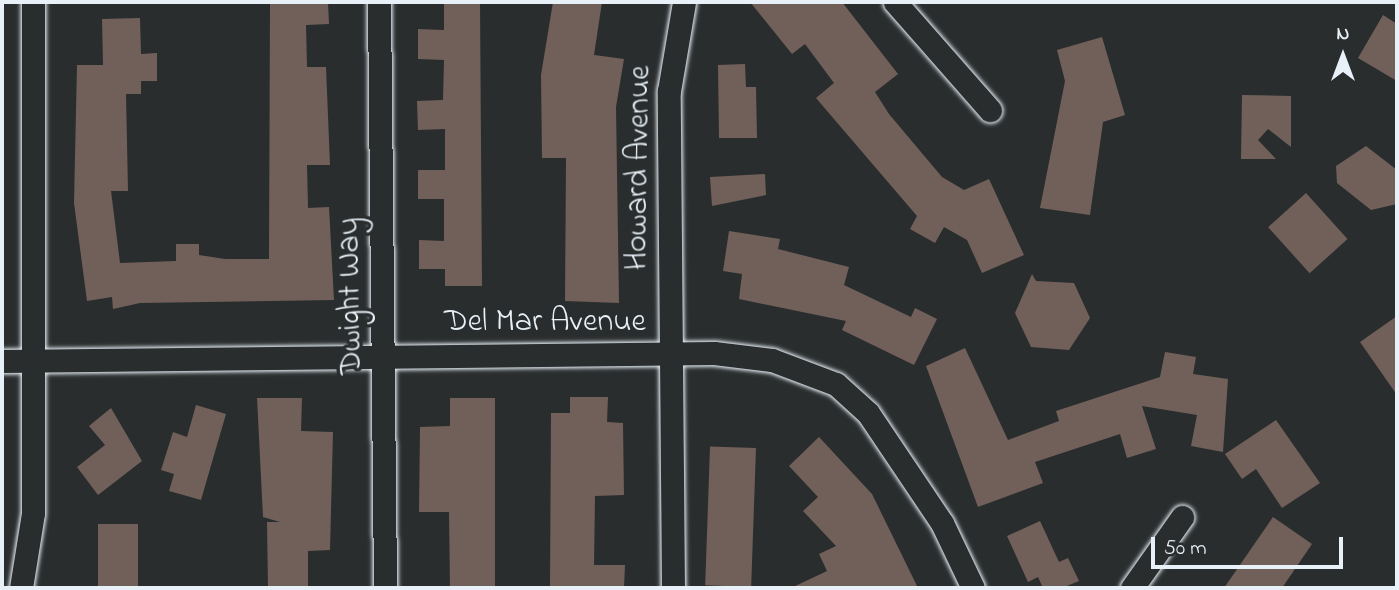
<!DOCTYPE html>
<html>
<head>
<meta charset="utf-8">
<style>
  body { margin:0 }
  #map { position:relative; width:1399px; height:590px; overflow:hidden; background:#2a2d2e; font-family:"Indie Flower",sans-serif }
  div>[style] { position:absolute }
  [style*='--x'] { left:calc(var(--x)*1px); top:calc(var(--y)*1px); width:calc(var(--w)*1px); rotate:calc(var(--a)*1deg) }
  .building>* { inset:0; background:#716059; transform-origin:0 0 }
  .roads { filter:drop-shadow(0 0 2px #e8f1f8) drop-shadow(0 0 2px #e8f1f8) }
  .minor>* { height:23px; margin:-11.5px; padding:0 11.5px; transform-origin:11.5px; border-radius:11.5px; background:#2a2d2e }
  span { translate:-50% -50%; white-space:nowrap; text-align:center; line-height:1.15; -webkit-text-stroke:7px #2a2d2e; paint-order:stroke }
  .street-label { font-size:32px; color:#e8f1f8 }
  .frame { position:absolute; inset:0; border:4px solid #e8f1f8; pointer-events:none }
  .north { position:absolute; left:1308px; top:21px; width:70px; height:70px; -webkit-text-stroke:5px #2a2d2e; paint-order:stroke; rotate:0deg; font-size:19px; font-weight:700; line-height:28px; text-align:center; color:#e8f1f8 }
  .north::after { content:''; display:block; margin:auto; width:24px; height:32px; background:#e8f1f8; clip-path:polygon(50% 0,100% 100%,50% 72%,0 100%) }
  .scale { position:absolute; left:1151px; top:537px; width:192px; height:32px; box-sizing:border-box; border:4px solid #e8f1f8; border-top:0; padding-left:9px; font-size:21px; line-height:24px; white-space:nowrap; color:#e8f1f8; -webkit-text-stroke:5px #2a2d2e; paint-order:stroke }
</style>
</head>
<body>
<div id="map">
  <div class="building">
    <i style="clip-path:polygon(270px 2px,328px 2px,329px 24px,306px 25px,307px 67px,326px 67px,330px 165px,307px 165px,308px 208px,329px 207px,334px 300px,140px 303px,113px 309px,112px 297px,87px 301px,74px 203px,77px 65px,103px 65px,102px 19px,140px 18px,141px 54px,157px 53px,157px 81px,141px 81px,141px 94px,126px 94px,128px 191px,111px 191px,120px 263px,176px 261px,176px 244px,199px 244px,199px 255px,225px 259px,269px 259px)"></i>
    <i style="clip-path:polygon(444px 2px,480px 2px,482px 286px,445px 286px,445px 269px,419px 269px,419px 240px,444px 241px,444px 199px,418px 199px,418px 170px,445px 170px,445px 129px,418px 130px,417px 101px,443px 100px,444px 60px,418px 59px,418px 29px,444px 30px)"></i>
    <i style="clip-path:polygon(553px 2px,602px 2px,594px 55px,624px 59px,616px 107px,619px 303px,565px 301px,566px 158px,542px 158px,541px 75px)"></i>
    <i style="clip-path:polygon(750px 2px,842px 2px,898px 74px,875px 92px,889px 114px,942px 177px,964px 190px,989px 179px,1024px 255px,982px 273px,967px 240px,944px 227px,935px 243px,910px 229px,917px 216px,816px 98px,834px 83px,805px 44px,792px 54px)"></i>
    <i style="clip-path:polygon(1383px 15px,1397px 24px,1397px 81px,1358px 58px)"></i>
    <i style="clip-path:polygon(1102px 37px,1125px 115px,1103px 122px,1090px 215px,1040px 208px,1065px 81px,1057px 50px)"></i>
    <i style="clip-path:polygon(745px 64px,746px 87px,756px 87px,757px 138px,719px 138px,718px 65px)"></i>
    <i style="clip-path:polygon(1242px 95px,1291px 96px,1291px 147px,1268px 129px,1258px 140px,1276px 159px,1241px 159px)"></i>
    <i style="clip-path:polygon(1366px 146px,1397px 170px,1397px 204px,1371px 210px,1337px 183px,1336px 166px)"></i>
    <i style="clip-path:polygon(765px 174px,766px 195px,712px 206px,710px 177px)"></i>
    <i style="left:1306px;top:193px;width:62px;height:51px;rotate:48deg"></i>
    <i style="clip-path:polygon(729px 231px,780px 239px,778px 249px,849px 267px,844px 285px,911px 317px,915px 308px,937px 319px,914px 365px,842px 330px,846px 321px,739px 299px,742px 274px,723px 271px)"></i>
    <i style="clip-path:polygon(1032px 274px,1036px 281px,1074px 283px,1090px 318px,1069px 350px,1031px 347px,1015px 313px)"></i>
    <i style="clip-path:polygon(1397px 316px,1397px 395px,1360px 342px)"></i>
    <i style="clip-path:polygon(965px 348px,1008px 440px,1059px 421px,1056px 411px,1160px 377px,1165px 352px,1196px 357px,1193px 374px,1228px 379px,1223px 452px,1191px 446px,1197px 415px,1142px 406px,1156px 449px,1127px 458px,1120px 434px,1035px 462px,1043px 483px,978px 507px,926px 366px)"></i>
    <i style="clip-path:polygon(570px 397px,608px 397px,607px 422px,623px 423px,624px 495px,595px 496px,594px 565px,625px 565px,624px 588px,550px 588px,551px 413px,570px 413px)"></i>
    <i style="clip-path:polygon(257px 398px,302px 398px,301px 431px,333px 432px,330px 550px,308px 551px,308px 588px,268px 588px,267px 522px,280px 522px,263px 517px)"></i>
    <i style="clip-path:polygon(450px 398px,495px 398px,495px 588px,450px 588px,449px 512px,419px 512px,420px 427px,450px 426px)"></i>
    <i style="clip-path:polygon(196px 405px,226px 414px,201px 500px,169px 491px,174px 474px,161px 470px,173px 432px,187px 437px)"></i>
    <i style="clip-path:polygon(111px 408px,142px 461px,98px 495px,77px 467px,105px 445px,89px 426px)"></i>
    <i style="clip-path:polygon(1276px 420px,1320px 483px,1282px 508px,1256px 469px,1242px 479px,1225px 454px)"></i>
    <i style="clip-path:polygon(819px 437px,872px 494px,918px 588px,791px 588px,827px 571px,819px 554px,836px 546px,803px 511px,818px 497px,789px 466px)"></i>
    <i style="left:756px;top:448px;width:139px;height:46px;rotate:92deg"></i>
    <i style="clip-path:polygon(1273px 517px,1312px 544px,1282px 588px,1224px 588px)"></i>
    <i style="clip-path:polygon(1040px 521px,1059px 562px,1068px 558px,1079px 581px,1062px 588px,1043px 588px,1038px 577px,1028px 582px,1007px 536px)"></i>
    <i style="left:98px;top:524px;width:40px;height:64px"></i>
  </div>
  <div class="roads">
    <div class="minor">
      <i style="--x:379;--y:2;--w:586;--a:89.41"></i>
      <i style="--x:895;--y:2;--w:144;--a:48.7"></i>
      <i style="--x:2;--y:361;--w:712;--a:-0.64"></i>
      <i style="--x:714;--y:353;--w:58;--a:6.9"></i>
      <i style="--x:772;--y:360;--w:68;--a:20.6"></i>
      <i style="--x:836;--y:384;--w:43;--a:42.2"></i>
      <i style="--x:868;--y:413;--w:133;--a:56.1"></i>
      <i style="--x:942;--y:523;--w:72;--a:64.5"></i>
      <i style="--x:21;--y:588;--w:76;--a:-80.9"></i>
      <i style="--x:33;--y:513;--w:511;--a:-90"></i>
      <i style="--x:673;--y:588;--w:497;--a:-90.5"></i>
      <i style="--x:669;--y:91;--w:90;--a:-80.4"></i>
      <i style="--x:1132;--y:588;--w:87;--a:-54.8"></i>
    </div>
  </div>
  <div class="street-label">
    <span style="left:640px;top:168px;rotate:-89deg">Howard Avenue</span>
    <span style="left:352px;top:296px;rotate:-91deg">Dwight Way</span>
    <span style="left:545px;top:323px">Del Mar Avenue</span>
  </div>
  <div class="frame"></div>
  <div class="north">N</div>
  <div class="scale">50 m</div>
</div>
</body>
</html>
